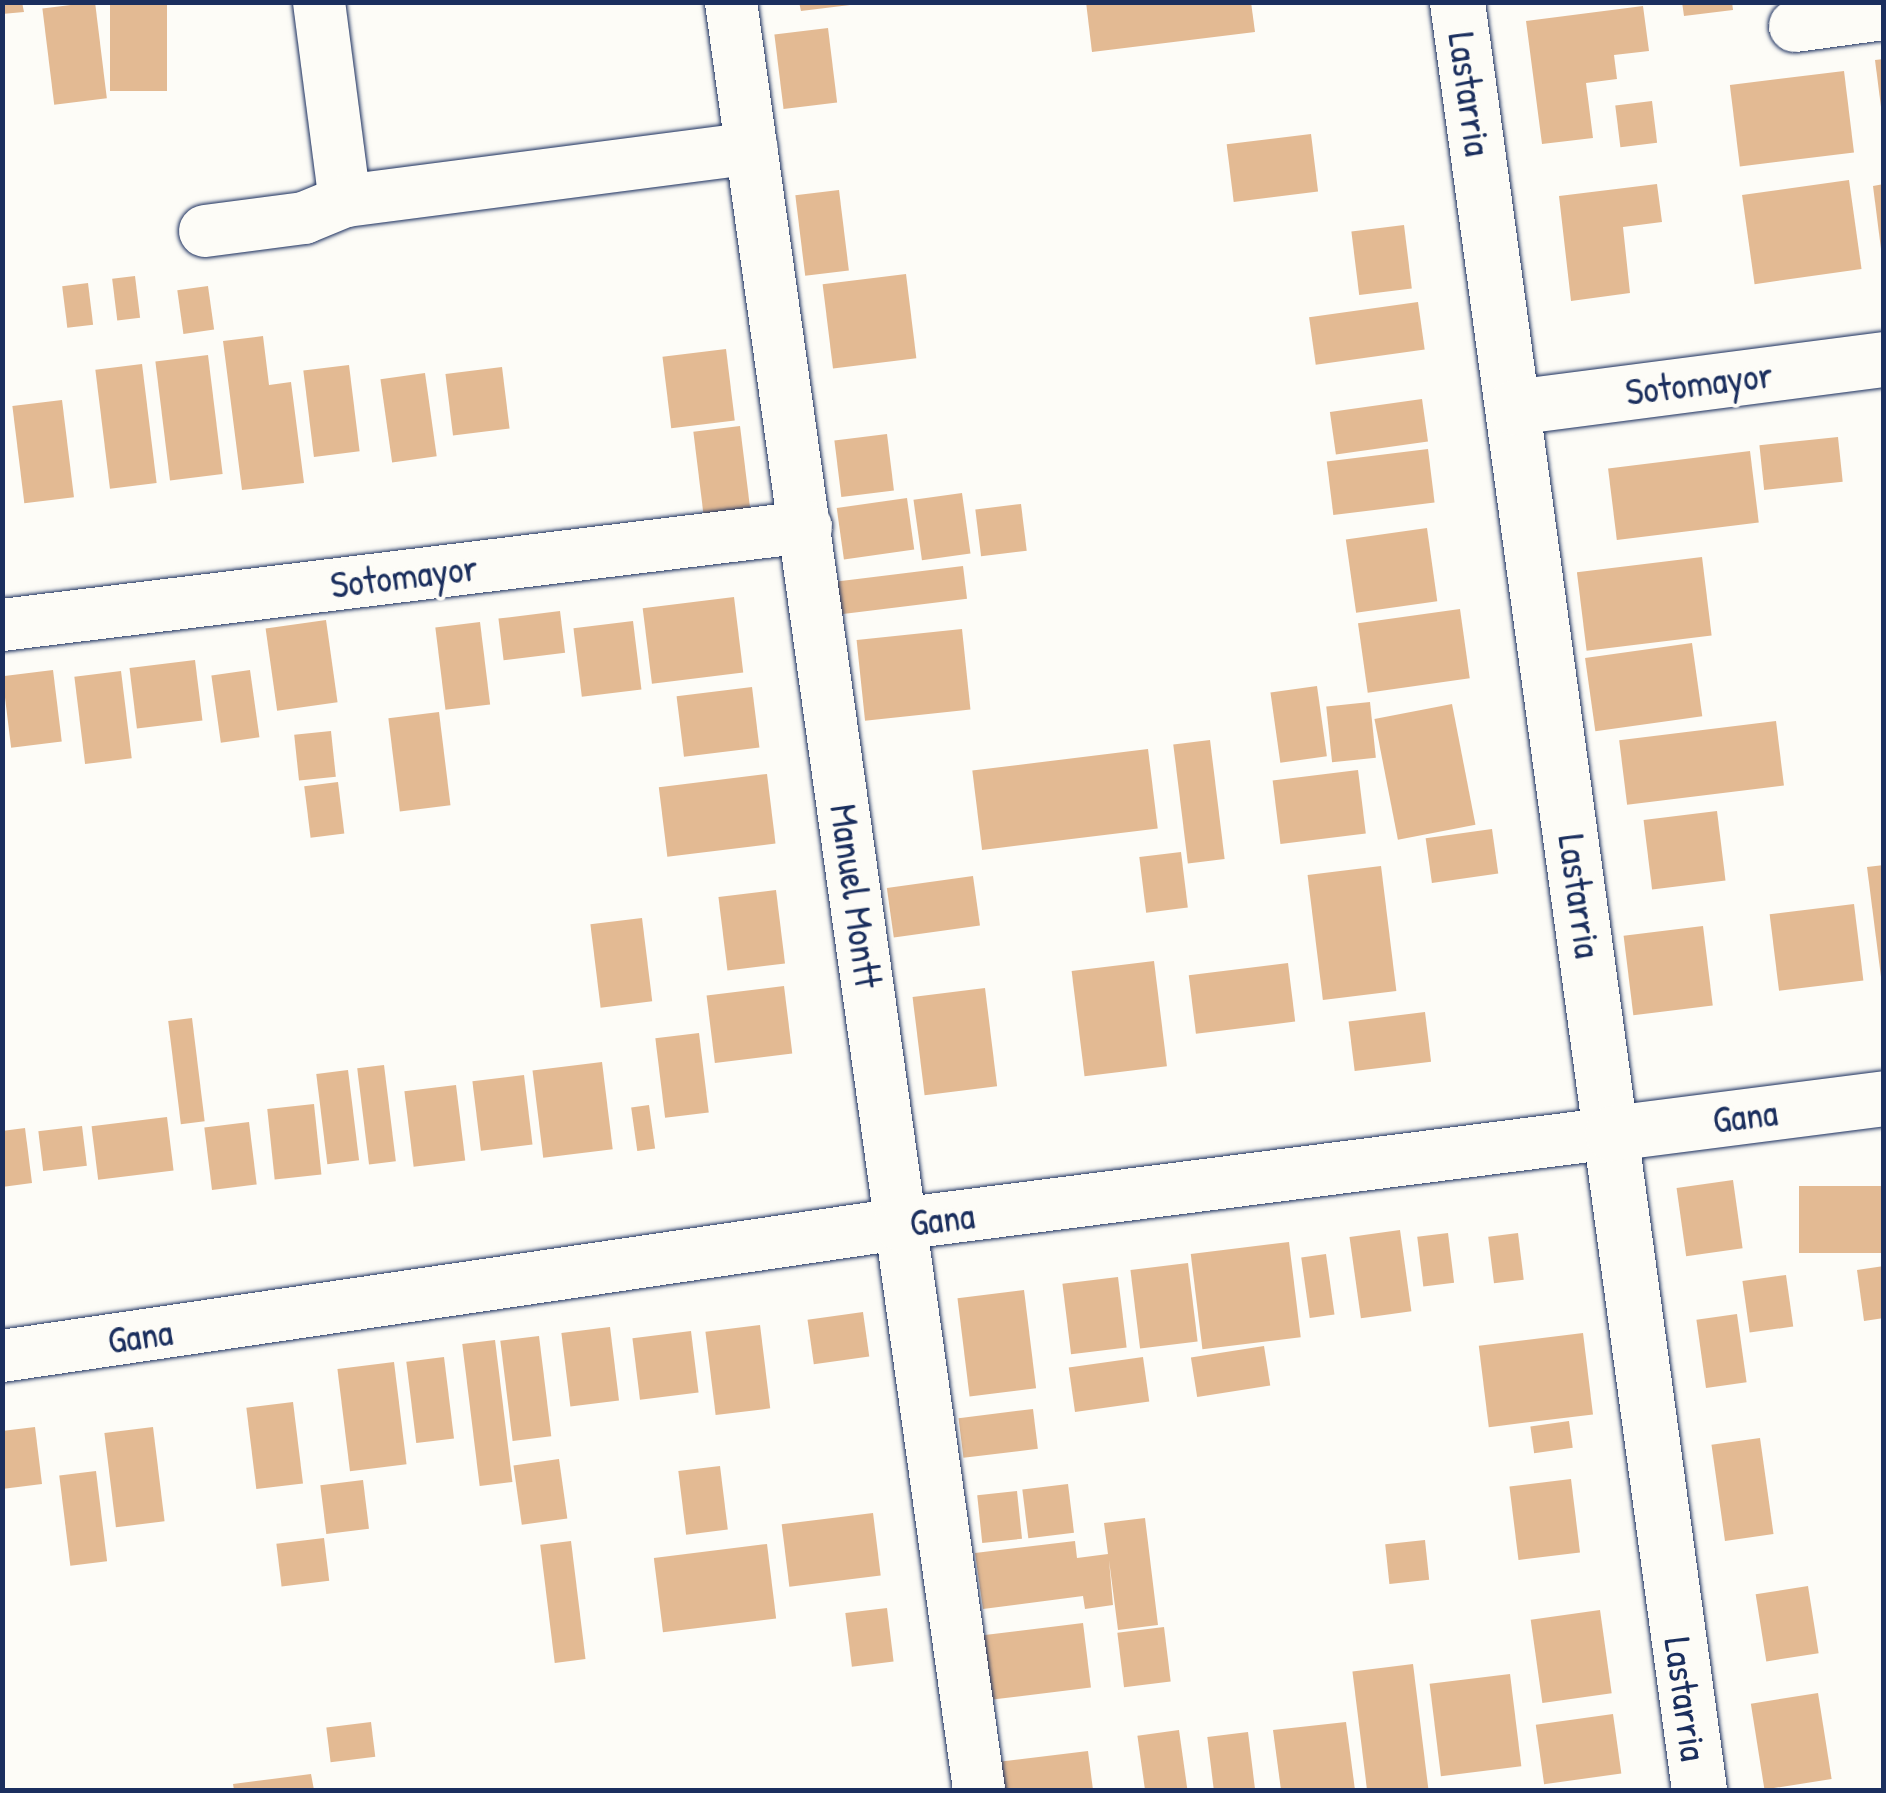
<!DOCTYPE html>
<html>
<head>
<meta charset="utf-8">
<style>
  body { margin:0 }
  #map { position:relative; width:1886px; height:1793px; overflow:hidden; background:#fdfcf7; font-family:"Patrick Hand",sans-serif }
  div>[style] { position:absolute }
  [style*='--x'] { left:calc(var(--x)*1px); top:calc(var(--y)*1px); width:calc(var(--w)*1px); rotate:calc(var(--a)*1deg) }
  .building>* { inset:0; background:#e3ba93; transform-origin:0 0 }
  .roads { filter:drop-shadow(0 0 2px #1b2f5e) drop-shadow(0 0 2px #1b2f5e) }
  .street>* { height:52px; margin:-26px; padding:0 26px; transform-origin:26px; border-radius:26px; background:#fdfcf7 }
  .secondary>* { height:55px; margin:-27.5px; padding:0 27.5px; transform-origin:27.5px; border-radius:27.5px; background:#fdfcf7 }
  span { translate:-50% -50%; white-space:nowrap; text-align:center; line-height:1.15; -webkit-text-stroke:8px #fdfcf7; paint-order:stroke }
  .street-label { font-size:38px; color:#1b2f5e }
  .frame { position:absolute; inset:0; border:5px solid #1b2f5e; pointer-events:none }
</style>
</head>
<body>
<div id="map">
  <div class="building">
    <i style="clip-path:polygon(2px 2px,22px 2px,24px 12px,2px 14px)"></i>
    <i style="left:95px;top:2px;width:97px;height:53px;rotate:83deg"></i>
    <i style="left:110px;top:2px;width:57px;height:89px"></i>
    <i style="clip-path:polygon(799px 2px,849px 2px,850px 5px,801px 11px)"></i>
    <i style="clip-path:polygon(1086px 2px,1251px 2px,1255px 32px,1092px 52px)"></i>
    <i style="clip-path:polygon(1682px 2px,1732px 2px,1733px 10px,1684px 16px)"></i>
    <i style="clip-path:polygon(1643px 6px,1649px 51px,1614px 55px,1617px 79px,1586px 83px,1593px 138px,1542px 144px,1526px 21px)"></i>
    <i style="left:828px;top:28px;width:75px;height:54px;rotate:83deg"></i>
    <i style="clip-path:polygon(1884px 59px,1884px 107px,1881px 107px,1875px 60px)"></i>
    <i style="left:1844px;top:71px;width:82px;height:115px;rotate:83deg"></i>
    <i style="left:1652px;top:101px;width:42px;height:37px;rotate:83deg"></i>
    <i style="left:1311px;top:134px;width:58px;height:85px;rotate:83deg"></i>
    <i style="left:1849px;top:180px;width:90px;height:108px;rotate:82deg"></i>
    <i style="clip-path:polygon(1657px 184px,1662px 222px,1623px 227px,1630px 293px,1571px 301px,1559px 196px)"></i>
    <i style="clip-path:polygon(1884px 184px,1884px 249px,1881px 249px,1873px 186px)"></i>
    <i style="left:839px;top:190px;width:81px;height:44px;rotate:83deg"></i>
    <i style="left:1404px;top:225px;width:64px;height:53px;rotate:83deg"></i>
    <i style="left:906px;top:274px;width:85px;height:84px;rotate:83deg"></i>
    <i style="left:135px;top:276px;width:42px;height:23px;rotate:83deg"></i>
    <i style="left:88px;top:283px;width:42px;height:26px;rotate:83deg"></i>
    <i style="left:208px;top:286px;width:44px;height:31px;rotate:82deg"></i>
    <i style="left:1418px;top:302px;width:48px;height:110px;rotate:82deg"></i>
    <i style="clip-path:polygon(263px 336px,269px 385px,291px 382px,304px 483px,242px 490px,223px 341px)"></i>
    <i style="left:726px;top:349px;width:72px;height:64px;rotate:83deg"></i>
    <i style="left:208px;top:355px;width:120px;height:53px;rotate:83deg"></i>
    <i style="left:142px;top:364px;width:120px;height:47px;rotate:83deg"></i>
    <i style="left:349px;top:365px;width:87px;height:46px;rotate:83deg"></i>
    <i style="left:502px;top:367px;width:62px;height:57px;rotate:83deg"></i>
    <i style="left:425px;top:373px;width:84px;height:45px;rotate:82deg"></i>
    <i style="left:1422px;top:399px;width:43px;height:93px;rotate:82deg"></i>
    <i style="left:62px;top:400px;width:98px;height:50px;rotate:83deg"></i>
    <i style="left:740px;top:426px;width:85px;height:47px;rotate:83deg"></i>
    <i style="left:887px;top:434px;width:57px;height:53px;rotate:83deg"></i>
    <i style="left:1838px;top:437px;width:45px;height:79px;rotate:84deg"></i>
    <i style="left:1428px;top:449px;width:54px;height:102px;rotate:83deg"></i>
    <i style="left:1750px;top:451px;width:72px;height:143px;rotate:83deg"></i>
    <i style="left:962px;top:493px;width:61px;height:49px;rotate:82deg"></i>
    <i style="left:907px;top:498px;width:52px;height:71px;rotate:82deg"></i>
    <i style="left:1021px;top:504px;width:47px;height:46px;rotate:83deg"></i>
    <i style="left:1427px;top:528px;width:74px;height:82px;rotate:82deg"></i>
    <i style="left:1702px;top:557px;width:79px;height:126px;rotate:83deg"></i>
    <i style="left:963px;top:566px;width:33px;height:127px;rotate:83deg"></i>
    <i style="left:734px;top:597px;width:76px;height:92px;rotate:83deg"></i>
    <i style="left:1460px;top:609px;width:70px;height:103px;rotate:82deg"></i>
    <i style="left:560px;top:611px;width:42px;height:62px;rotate:83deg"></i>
    <i style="left:326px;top:620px;width:83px;height:61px;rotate:82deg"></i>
    <i style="left:633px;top:621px;width:69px;height:60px;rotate:83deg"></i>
    <i style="left:480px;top:622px;width:83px;height:45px;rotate:83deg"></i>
    <i style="left:962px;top:629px;width:81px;height:106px;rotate:84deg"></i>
    <i style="left:1692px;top:643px;width:74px;height:108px;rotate:82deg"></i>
    <i style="left:195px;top:660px;width:61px;height:66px;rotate:83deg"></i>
    <i style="left:53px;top:670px;width:72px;height:51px;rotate:83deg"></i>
    <i style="left:250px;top:670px;width:68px;height:39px;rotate:82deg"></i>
    <i style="left:121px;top:671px;width:88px;height:47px;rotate:83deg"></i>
    <i style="left:1317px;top:686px;width:71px;height:47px;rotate:82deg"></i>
    <i style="left:752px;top:687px;width:61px;height:76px;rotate:83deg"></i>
    <i style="left:1370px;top:702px;width:56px;height:44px;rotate:84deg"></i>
    <i style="left:1452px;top:704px;width:123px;height:79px;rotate:79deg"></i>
    <i style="left:439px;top:712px;width:94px;height:51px;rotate:83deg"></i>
    <i style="left:1776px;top:721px;width:65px;height:158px;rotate:83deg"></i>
    <i style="left:331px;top:731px;width:46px;height:37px;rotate:84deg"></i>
    <i style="left:1210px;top:740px;width:120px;height:37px;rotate:83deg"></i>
    <i style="left:1148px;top:749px;width:80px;height:177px;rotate:83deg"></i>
    <i style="left:1358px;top:770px;width:64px;height:86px;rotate:83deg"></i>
    <i style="left:767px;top:774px;width:70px;height:109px;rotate:83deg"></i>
    <i style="left:338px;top:782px;width:52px;height:34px;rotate:83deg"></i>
    <i style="left:1717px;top:811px;width:70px;height:74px;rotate:83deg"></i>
    <i style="left:1492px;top:829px;width:45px;height:67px;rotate:82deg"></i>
    <i style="left:1181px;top:852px;width:56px;height:42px;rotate:83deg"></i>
    <i style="clip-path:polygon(1884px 865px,1884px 977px,1881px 977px,1867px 867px)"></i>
    <i style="left:1381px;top:866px;width:126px;height:74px;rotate:83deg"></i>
    <i style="left:973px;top:876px;width:50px;height:87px;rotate:82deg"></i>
    <i style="left:776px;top:890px;width:74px;height:58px;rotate:83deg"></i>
    <i style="left:1854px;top:904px;width:77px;height:85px;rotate:83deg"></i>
    <i style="left:642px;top:918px;width:84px;height:52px;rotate:83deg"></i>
    <i style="left:1703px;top:926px;width:80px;height:80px;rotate:83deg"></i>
    <i style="left:1154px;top:961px;width:106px;height:83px;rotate:83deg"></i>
    <i style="left:1288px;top:963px;width:59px;height:100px;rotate:83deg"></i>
    <i style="left:784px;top:986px;width:68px;height:78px;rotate:83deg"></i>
    <i style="left:985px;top:988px;width:99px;height:73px;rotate:83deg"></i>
    <i style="left:1425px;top:1012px;width:50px;height:77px;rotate:83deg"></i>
    <i style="left:192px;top:1018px;width:104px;height:24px;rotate:83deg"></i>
    <i style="left:699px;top:1033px;width:80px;height:44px;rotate:83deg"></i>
    <i style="left:602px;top:1062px;width:88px;height:70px;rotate:83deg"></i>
    <i style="left:384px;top:1065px;width:97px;height:27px;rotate:83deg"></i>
    <i style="left:348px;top:1070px;width:91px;height:32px;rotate:83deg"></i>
    <i style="left:524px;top:1075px;width:70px;height:52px;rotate:83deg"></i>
    <i style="left:456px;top:1085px;width:76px;height:52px;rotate:83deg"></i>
    <i style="left:314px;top:1104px;width:71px;height:47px;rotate:84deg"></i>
    <i style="left:649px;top:1105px;width:44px;height:18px;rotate:82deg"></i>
    <i style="left:167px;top:1117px;width:54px;height:76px;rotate:83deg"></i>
    <i style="left:249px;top:1122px;width:63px;height:45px;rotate:83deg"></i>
    <i style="left:82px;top:1126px;width:40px;height:44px;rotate:83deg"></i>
    <i style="clip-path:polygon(25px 1128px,32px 1183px,2px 1187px,2px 1131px)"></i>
    <i style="left:1733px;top:1180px;width:69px;height:57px;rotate:82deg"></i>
    <i style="left:1884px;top:1186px;width:67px;height:85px;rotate:90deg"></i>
    <i style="left:1400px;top:1230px;width:82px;height:51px;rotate:82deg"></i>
    <i style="left:1448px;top:1233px;width:50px;height:31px;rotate:83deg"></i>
    <i style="left:1518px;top:1233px;width:47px;height:30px;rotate:83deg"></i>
    <i style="left:1289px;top:1242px;width:96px;height:99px;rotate:83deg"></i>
    <i style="left:1326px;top:1254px;width:61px;height:25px;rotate:82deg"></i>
    <i style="left:1188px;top:1263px;width:79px;height:58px;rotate:83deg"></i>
    <i style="clip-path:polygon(1884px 1266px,1884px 1318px,1864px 1321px,1857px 1270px)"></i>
    <i style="left:1786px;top:1275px;width:52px;height:44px;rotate:82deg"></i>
    <i style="left:1118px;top:1277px;width:71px;height:56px;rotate:83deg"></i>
    <i style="left:1024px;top:1290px;width:99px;height:67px;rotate:83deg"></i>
    <i style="left:863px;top:1312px;width:45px;height:56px;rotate:82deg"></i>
    <i style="left:1737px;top:1314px;width:69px;height:41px;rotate:82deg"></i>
    <i style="left:760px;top:1325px;width:84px;height:55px;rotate:83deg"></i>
    <i style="left:610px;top:1327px;width:74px;height:49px;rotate:83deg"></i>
    <i style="left:691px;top:1331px;width:62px;height:59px;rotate:83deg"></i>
    <i style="left:1583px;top:1333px;width:82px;height:105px;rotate:83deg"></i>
    <i style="left:539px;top:1336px;width:101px;height:39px;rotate:83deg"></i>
    <i style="left:495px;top:1340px;width:143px;height:33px;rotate:83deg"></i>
    <i style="left:1264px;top:1346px;width:40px;height:74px;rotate:81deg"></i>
    <i style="left:444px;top:1357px;width:82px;height:38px;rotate:83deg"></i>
    <i style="left:1143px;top:1357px;width:45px;height:75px;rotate:82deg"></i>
    <i style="left:394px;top:1362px;width:103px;height:57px;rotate:83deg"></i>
    <i style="left:293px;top:1402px;width:82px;height:47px;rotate:83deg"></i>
    <i style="left:1033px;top:1409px;width:40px;height:75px;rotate:83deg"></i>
    <i style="left:1569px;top:1421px;width:27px;height:39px;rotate:82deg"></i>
    <i style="clip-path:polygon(35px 1427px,42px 1484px,2px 1489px,2px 1431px)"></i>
    <i style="left:153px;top:1427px;width:95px;height:49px;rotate:83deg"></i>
    <i style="left:1760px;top:1438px;width:97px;height:49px;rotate:82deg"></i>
    <i style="left:559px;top:1459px;width:60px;height:46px;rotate:82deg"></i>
    <i style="left:720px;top:1466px;width:64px;height:42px;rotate:83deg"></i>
    <i style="left:96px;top:1471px;width:91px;height:37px;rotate:83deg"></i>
    <i style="left:1571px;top:1479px;width:74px;height:62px;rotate:83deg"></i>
    <i style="left:363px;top:1480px;width:49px;height:43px;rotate:83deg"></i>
    <i style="left:1068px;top:1484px;width:49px;height:46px;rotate:83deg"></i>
    <i style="left:1017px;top:1491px;width:48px;height:40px;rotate:84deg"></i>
    <i style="left:873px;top:1513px;width:63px;height:92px;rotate:83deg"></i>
    <i style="clip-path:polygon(1145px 1518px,1158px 1625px,1118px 1630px,1109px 1560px,1113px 1605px,1085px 1609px,1083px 1596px,983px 1609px,975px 1553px,1075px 1541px,1077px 1558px,1108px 1554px,1104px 1523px)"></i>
    <i style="left:324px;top:1538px;width:43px;height:48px;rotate:83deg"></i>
    <i style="left:1425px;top:1540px;width:40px;height:40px;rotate:84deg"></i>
    <i style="left:571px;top:1541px;width:119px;height:31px;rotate:83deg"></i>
    <i style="left:767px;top:1544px;width:75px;height:114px;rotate:83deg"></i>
    <i style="left:1808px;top:1586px;width:68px;height:53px;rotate:81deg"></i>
    <i style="left:887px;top:1608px;width:54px;height:42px;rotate:83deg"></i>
    <i style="left:1600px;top:1610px;width:84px;height:70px;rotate:82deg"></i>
    <i style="left:1083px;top:1623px;width:65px;height:101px;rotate:83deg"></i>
    <i style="left:1164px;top:1627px;width:55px;height:47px;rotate:83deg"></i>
    <i style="left:1413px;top:1664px;width:127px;height:61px;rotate:83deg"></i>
    <i style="left:1510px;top:1674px;width:93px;height:81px;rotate:83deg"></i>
    <i style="left:1818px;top:1693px;width:87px;height:68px;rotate:81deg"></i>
    <i style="left:1613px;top:1714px;width:60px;height:78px;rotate:82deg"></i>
    <i style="left:371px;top:1722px;width:35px;height:45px;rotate:83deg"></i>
    <i style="clip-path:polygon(1346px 1722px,1355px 1790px,1281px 1790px,1273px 1730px)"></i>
    <i style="left:1179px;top:1730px;width:61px;height:42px;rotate:82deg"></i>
    <i style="left:1248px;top:1732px;width:58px;height:41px;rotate:83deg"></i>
    <i style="clip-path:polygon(1088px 1751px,1093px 1790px,1001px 1790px,997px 1762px)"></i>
    <i style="clip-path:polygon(311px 1774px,314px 1790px,234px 1790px,233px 1784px)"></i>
  </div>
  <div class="roads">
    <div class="street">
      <i style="--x:319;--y:2;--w:201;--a:82.6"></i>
      <i style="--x:345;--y:201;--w:410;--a:-7.4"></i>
      <i style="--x:731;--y:2;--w:1805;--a:82.1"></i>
      <i style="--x:1795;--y:26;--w:90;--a:-7.7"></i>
      <i style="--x:205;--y:231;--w:100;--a:-7.5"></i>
      <i style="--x:304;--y:218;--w:44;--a:-22.5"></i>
      <i style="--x:2;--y:625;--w:810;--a:-6.95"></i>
      <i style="--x:2;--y:1356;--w:907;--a:-8.37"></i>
      <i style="--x:899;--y:1224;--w:719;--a:-7.27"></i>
    </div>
    <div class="secondary">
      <i style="--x:1457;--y:2;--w:1804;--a:82.29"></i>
      <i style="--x:1514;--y:407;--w:373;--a:-7.4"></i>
      <i style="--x:1612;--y:1133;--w:274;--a:-7.3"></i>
    </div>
  </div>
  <div class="street-label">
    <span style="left:1470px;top:94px;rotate:82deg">Lastarria</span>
    <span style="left:1699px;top:383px;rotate:-7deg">Sotomayor</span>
    <span style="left:404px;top:576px;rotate:-7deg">Sotomayor</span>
    <span style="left:856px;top:896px;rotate:82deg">Manuel Montt</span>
    <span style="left:1580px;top:896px;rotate:82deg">Lastarria</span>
    <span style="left:1745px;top:1116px;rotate:-7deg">Gana</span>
    <span style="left:942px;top:1219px;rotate:-7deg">Gana</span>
    <span style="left:140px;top:1336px;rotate:-8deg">Gana</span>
    <span style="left:1686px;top:1699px;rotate:82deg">Lastarria</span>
  </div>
  <div class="frame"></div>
</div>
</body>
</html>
